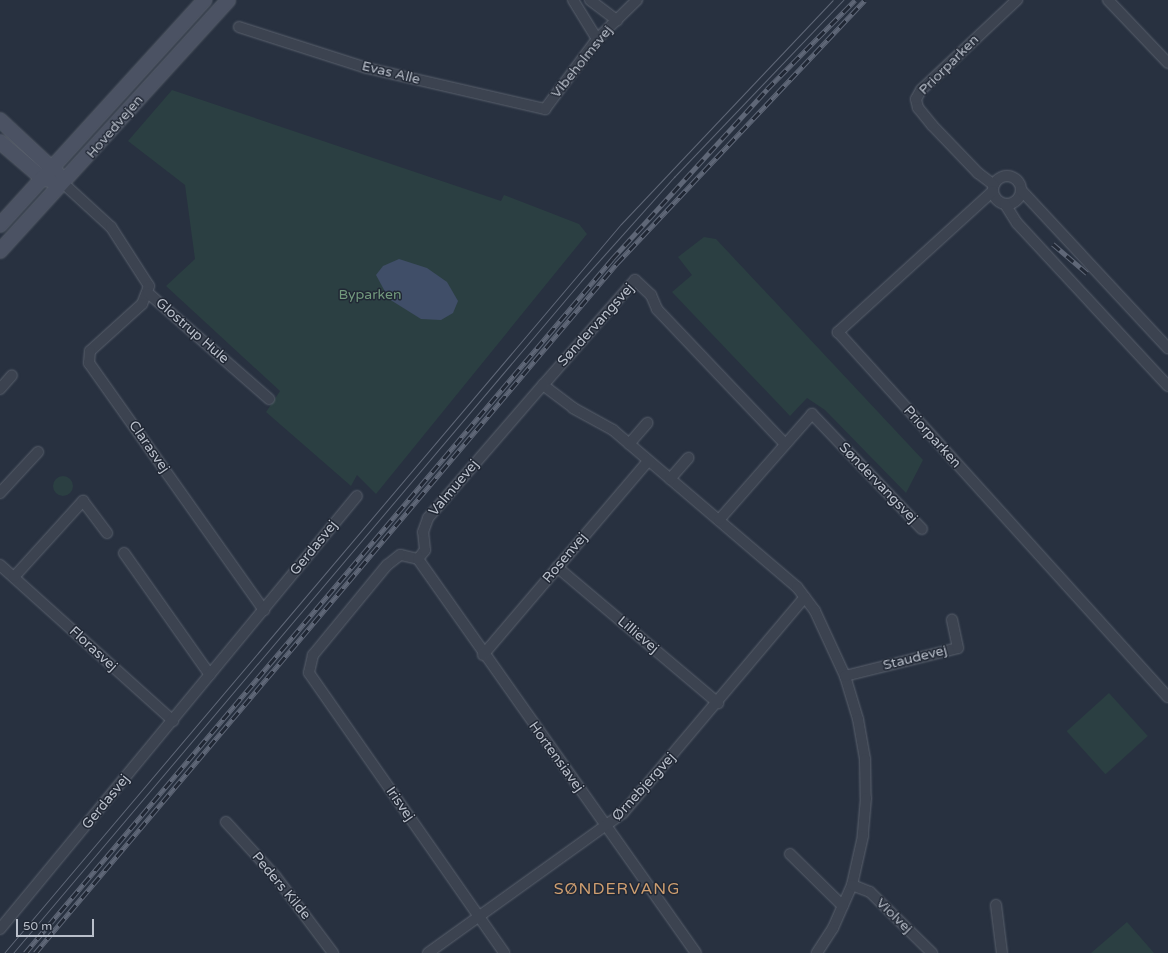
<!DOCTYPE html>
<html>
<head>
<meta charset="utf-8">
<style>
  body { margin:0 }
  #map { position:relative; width:1168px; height:953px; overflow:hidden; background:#283140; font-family:"Varela Round",sans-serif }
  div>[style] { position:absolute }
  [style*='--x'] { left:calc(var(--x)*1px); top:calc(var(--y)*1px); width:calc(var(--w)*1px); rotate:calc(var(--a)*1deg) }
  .green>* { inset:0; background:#2b3f42; transform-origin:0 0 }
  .round { border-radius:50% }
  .water>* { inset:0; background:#404e68 }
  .roads { filter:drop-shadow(0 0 1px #5a616d) drop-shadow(0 0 1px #5a616d) }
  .street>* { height:10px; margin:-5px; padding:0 5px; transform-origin:5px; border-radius:5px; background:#3c4350 }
  .street>.ring { margin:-5px; padding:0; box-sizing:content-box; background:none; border:10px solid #3c4350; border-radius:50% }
  .secondary>* { height:14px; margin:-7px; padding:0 7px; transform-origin:7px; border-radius:7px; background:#4b5263 }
  .tram>* { height:1px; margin:-0.5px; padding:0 0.5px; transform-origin:0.5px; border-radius:0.5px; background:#5f6777 }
  .rail>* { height:4.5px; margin-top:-2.25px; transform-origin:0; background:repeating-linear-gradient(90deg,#212835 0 9px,#5f6777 0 18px); box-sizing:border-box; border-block:1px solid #5f6777 }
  span { translate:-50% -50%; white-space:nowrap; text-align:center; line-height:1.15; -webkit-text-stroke:3px #212835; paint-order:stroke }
  .street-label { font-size:14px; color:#b9bfca }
  .park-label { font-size:14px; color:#72997d }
  .quarter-label { font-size:16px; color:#ce9e70; letter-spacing:1px }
  .scale { position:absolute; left:16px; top:919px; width:78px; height:18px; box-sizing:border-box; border:2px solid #b9bfca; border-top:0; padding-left:5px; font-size:12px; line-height:14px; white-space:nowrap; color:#b9bfca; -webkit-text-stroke:3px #212835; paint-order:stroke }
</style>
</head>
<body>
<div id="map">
  <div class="green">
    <i style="clip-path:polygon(172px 90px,501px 201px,504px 195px,579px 224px,587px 234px,376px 494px,357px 475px,351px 486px,266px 412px,280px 391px,166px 286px,195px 259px,185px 185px,128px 141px)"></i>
    <i style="clip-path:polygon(704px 237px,716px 239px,923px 460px,906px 493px,825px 410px,807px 398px,790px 416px,672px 292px,692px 275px,678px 257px)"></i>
    <i class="round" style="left:53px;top:476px;width:20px;height:20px"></i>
    <i style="left:1109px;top:693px;width:58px;height:57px;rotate:48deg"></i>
    <i style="clip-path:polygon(1127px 922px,1154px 953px,1091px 953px)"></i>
  </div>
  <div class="water">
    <i style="clip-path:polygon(399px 259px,427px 268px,447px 282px,458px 301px,453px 313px,441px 320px,421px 319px,389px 299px,376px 275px,383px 266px)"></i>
  </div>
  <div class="roads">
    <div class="street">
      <i style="--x:573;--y:0;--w:46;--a:58.4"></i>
      <i style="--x:590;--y:0;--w:34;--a:37"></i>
      <i style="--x:1108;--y:0;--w:87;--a:46.4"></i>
      <i style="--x:239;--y:27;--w:134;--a:17.8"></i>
      <i style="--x:367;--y:68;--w:183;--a:13"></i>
      <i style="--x:545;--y:109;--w:87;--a:-53.4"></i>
      <i style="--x:597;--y:39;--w:56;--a:-44.3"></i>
      <i class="ring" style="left:993px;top:176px;width:18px;height:18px"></i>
      <i style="--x:64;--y:184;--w:64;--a:42.5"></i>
      <i style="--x:111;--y:227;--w:70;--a:57.2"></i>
      <i style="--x:149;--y:286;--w:19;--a:111"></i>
      <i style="--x:142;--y:304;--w:70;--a:137.9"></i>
      <i style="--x:90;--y:351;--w:12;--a:95"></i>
      <i style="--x:89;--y:363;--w:303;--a:54.7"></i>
      <i style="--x:994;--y:185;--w:20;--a:-143"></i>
      <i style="--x:978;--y:173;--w:66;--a:-133.8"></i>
      <i style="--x:932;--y:125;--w:22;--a:-129"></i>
      <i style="--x:918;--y:108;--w:9;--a:-103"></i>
      <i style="--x:916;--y:99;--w:10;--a:-61"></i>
      <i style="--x:921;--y:90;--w:132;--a:-43.2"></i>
      <i style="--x:1021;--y:190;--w:216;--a:47.1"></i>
      <i style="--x:993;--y:191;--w:210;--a:137.7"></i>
      <i style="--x:838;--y:332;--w:492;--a:47.9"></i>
      <i style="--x:1005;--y:204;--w:22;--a:58"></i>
      <i style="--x:1017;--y:223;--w:222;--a:47.2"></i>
      <i style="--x:148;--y:293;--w:161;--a:41.2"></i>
      <i style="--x:0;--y:389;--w:18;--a:-49"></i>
      <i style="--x:629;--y:444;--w:28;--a:-49"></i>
      <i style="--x:785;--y:444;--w:186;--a:-133.5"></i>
      <i style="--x:657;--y:309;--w:15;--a:-113"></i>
      <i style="--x:651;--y:295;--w:22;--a:-137"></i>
      <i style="--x:635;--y:280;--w:140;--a:131.2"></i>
      <i style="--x:543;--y:385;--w:38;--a:37"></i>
      <i style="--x:573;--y:408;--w:46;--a:28.8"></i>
      <i style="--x:613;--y:430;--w:242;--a:40.5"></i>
      <i style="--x:797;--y:587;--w:30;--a:53"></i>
      <i style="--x:815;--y:611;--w:72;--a:65.2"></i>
      <i style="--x:845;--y:676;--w:45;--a:73.2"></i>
      <i style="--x:858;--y:719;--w:41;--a:80.1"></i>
      <i style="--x:865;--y:759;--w:39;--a:89"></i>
      <i style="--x:866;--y:798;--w:38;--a:95"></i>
      <i style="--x:863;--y:836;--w:50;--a:102.7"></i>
      <i style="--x:852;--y:885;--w:47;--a:113.8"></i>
      <i style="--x:833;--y:928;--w:30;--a:123"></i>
      <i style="--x:670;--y:479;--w:28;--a:-49"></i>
      <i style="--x:0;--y:493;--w:56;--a:-47.2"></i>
      <i style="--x:719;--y:520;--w:141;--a:-48.7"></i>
      <i style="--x:812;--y:414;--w:159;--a:46.3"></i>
      <i style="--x:124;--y:553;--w:149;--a:54.8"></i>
      <i style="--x:418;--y:559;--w:18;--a:-167"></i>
      <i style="--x:400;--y:555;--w:16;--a:142"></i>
      <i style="--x:387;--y:565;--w:117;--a:129.4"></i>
      <i style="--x:313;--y:655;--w:18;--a:103"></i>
      <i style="--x:309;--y:673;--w:341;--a:55.1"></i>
      <i style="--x:418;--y:559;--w:482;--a:54.8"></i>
      <i style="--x:418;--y:559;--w:11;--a:-52"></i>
      <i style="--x:425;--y:550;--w:18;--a:-96"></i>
      <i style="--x:423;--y:532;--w:15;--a:-70"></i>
      <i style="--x:428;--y:518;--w:176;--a:-49.2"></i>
      <i style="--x:0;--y:565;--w:233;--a:42"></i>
      <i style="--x:557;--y:567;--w:211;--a:40.2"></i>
      <i style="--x:14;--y:577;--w:103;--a:-47.8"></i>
      <i style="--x:83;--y:501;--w:40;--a:53"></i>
      <i style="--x:483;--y:655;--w:255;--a:-49.6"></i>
      <i style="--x:845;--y:676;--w:116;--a:-13.9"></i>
      <i style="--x:958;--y:648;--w:29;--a:-102"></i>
      <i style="--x:226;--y:822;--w:74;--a:47.7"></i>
      <i style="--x:276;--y:877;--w:95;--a:53.1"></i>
      <i style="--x:790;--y:854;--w:74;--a:44.5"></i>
      <i style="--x:852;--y:885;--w:19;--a:21"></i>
      <i style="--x:870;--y:892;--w:87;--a:44.5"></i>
      <i style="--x:996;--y:905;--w:48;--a:82.9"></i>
      <i style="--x:0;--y:929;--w:561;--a:-50.5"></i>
      <i style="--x:428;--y:953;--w:240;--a:-35.7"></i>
      <i style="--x:623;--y:813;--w:282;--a:-49.9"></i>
    </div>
    <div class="secondary">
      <i style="--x:0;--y:120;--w:79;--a:43"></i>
      <i style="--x:0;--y:142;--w:55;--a:40.6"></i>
      <i style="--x:42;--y:178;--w:8;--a:14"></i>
      <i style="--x:0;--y:225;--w:304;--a:-47.7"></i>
      <i style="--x:0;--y:251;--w:339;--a:-47.7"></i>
    </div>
  </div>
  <div class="tram">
    <i style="--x:4;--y:953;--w:955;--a:-49.76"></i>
    <i style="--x:621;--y:224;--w:308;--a:-46.6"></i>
    <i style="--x:13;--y:953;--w:880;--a:-49.79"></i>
    <i style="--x:581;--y:281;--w:140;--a:-48.2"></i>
    <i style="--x:674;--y:177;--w:245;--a:-46.3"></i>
  </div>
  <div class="rail">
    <i style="--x:1053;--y:244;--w:45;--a:40.5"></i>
    <i style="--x:25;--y:953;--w:909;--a:-49.77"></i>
    <i style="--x:612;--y:259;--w:230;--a:-47.6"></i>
    <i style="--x:767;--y:89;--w:125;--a:-45.3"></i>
    <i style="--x:35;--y:953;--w:903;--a:-49.85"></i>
    <i style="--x:617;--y:263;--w:361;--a:-46.7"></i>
  </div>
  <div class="street-label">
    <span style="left:582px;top:62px;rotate:-51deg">Vibeholmsvej</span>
    <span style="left:949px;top:65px;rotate:-45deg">Priorparken</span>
    <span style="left:391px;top:73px;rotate:14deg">Evas Alle</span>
    <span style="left:115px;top:127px;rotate:-49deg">Hovedvejen</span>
    <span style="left:596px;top:325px;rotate:-48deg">Søndervangsvej</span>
    <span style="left:192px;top:331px;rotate:41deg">Glostrup Hule</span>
    <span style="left:932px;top:437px;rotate:48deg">Priorparken</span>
    <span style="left:149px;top:447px;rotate:55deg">Clarasvej</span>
    <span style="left:878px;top:483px;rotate:46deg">Søndervangsvej</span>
    <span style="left:454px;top:488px;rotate:-50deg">Valmuevej</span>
    <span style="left:314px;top:548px;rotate:-51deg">Gerdasvej</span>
    <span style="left:565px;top:558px;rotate:-50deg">Rosenvej</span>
    <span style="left:638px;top:635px;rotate:40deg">Lillievej</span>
    <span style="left:93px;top:649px;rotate:42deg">Florasvej</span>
    <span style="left:915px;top:658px;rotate:-14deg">Staudevej</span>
    <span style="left:556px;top:757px;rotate:54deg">Hortensiavej</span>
    <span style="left:644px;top:787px;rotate:-48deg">Ørnebjergvej</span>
    <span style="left:106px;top:802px;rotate:-51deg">Gerdasvej</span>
    <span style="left:400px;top:804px;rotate:55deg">Irisvej</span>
    <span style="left:281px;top:886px;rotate:50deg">Peders Kilde</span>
    <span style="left:894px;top:916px;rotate:44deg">Violvej</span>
  </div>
  <div class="park-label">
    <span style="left:370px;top:295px">Byparken</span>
  </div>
  <div class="quarter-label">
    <span style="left:617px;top:889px">SØNDERVANG</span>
  </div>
  <div class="scale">50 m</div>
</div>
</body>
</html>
